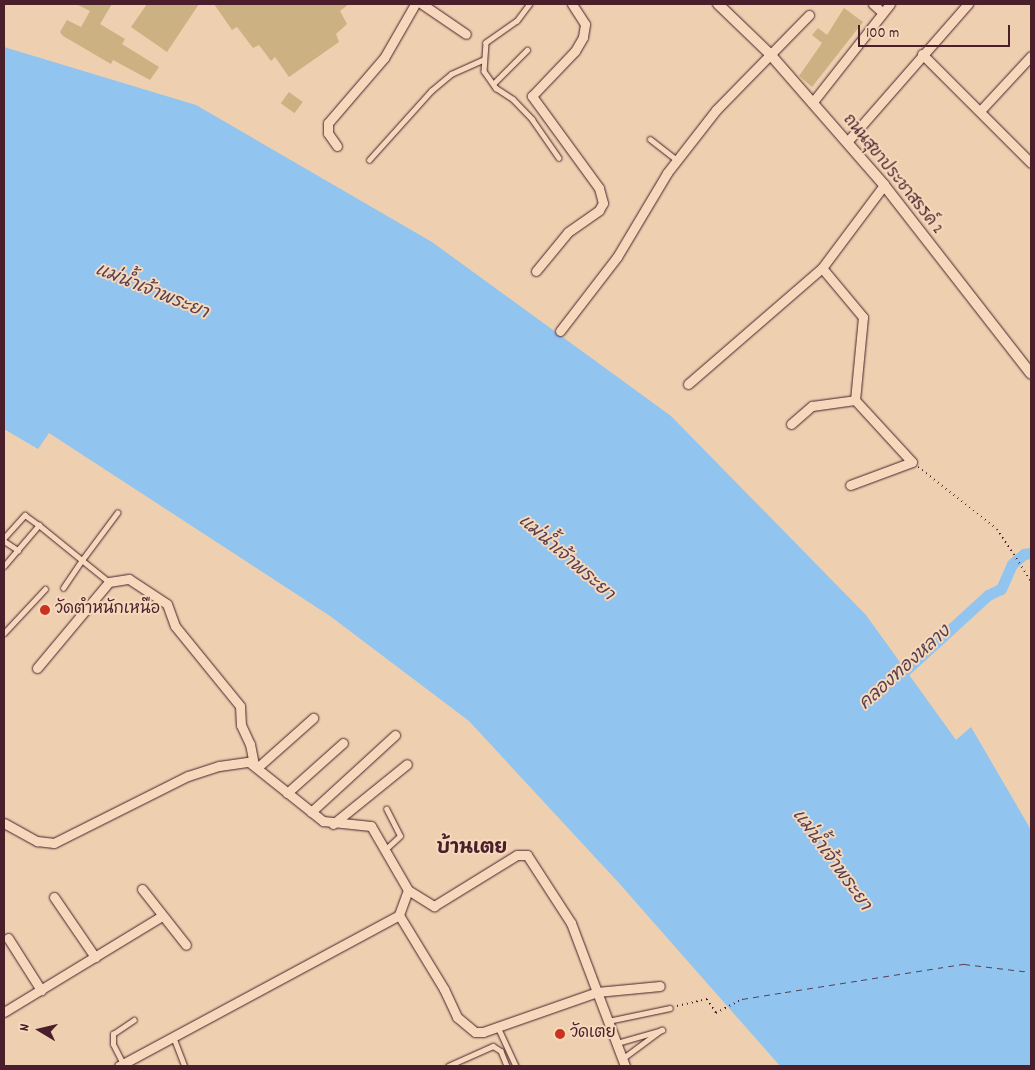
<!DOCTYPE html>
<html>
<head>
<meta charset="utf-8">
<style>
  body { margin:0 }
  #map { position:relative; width:1035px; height:1070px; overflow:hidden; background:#eed0b0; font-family:Dekko,"Playpen Sans Thai",sans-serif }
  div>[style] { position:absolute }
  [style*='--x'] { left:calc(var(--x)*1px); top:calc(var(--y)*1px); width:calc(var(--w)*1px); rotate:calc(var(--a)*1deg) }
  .water>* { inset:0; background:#91c4ee }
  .canal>* { height:11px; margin:-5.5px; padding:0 5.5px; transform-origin:5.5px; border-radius:5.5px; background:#91c4ee }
  .ferry>* { height:1px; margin-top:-0.5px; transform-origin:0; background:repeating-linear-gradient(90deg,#584052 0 6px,transparent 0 11px) }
  .building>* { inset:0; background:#ccb182; transform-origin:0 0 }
  .path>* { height:2px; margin-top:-1px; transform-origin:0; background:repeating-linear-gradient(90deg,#4a1f2b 0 1px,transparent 0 5px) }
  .roads { filter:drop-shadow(0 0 1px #4a1f2b) drop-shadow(0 0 1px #4a1f2b) }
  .service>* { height:4.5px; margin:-2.25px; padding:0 2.25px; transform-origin:2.25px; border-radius:2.25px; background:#f6d8bc }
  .minor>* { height:9px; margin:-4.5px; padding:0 4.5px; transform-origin:4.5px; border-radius:4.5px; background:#f6d8bc }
  .tertiary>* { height:10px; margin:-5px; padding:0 5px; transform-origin:5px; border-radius:5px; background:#f6d8bc }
  .dots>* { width:14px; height:14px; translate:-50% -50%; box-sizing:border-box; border:2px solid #f6d8bc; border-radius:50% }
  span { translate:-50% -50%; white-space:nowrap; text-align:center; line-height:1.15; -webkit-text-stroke:4px #f6d8bc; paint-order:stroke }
  .street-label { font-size:16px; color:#4a1f2b }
  .poi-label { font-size:16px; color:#4a1f2b }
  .left { translate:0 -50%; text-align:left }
  .water-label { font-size:18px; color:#584052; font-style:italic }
  .quarter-label { font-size:19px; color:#4a1f2b; font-weight:700 }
  .frame { position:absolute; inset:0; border:5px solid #4a1f2b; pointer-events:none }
  .north { position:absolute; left:15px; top:1005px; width:50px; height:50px; -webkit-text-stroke:4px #f6d8bc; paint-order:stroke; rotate:279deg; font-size:14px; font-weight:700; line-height:20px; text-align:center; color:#4a1f2b }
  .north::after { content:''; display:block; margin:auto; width:18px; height:22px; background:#4a1f2b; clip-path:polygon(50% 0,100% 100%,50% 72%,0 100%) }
  .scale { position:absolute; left:858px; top:25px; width:152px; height:22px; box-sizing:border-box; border:2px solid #4a1f2b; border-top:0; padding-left:6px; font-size:15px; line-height:18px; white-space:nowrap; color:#4a1f2b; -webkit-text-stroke:4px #f6d8bc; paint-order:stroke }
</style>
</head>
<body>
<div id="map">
  <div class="water">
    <i style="clip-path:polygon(4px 47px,196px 105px,432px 242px,671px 416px,866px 615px,956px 740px,971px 727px,1027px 823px,1031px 831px,1031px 1066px,780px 1066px,618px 882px,469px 721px,330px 616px,49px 433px,38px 449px,4px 429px)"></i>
  </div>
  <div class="canal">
    <i style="--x:895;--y:680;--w:126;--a:-42.4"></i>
    <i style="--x:988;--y:595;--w:14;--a:-25"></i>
    <i style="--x:1001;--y:589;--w:27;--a:-66"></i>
    <i style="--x:1012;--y:564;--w:16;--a:-40"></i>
    <i style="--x:1024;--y:554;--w:7;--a:-8"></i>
  </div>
  <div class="ferry">
    <i style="--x:742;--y:999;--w:225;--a:-9"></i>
    <i style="--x:964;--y:964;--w:67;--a:6.8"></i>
  </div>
  <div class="building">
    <i style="clip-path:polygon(76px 4px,112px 4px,100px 24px,125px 39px,122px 44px,159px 67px,150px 80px,113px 60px,111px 64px,63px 36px,60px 32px,67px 20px,81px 27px,90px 11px)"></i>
    <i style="clip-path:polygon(147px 4px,199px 4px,167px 52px,131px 27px)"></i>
    <i style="clip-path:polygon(214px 4px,349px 4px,340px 11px,347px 24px,336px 34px,339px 42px,289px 77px,275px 57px,271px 61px,259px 45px,253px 48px,237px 27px,232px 30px)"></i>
    <i style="clip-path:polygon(844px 8px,863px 22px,812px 87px,799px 76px,822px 43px,812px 35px,818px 28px,827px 35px)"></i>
    <i style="left:289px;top:92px;width:17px;height:14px;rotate:36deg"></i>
  </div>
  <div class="path">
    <i style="--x:918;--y:467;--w:100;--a:38.1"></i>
    <i style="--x:997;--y:529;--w:62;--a:56.8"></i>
    <i style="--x:677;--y:1006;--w:31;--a:-13"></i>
    <i style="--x:707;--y:999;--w:17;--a:57"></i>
    <i style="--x:716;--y:1013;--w:30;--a:-28"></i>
  </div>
  <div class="roads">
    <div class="service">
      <i style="--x:530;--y:4;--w:21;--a:127"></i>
      <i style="--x:517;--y:21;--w:38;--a:145"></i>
      <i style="--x:486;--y:43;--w:28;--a:94"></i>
      <i style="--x:484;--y:71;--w:21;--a:55"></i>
      <i style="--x:496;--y:88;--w:20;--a:33"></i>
      <i style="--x:513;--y:99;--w:28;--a:46"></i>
      <i style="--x:532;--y:119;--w:47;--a:55.3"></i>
      <i style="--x:493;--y:84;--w:48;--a:-45"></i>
      <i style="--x:650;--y:139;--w:34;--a:38"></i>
      <i style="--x:369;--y:160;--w:93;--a:-48.1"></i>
      <i style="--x:431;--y:91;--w:26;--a:-40"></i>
      <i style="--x:451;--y:74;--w:36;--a:-24"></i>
      <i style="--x:4;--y:538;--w:31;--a:-48"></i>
      <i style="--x:25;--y:515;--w:17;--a:36"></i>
      <i style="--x:4;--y:541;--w:17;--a:33"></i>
      <i style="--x:4;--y:566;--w:54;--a:-49.5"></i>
      <i style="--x:39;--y:525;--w:55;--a:39.1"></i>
      <i style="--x:82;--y:560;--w:59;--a:-53.3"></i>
      <i style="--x:63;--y:588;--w:34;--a:-56"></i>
      <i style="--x:82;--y:560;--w:35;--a:39"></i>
      <i style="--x:4;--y:633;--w:60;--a:-47"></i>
      <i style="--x:386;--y:849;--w:19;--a:-43"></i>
      <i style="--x:400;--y:836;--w:30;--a:-117"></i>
      <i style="--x:608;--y:1021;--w:63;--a:-11.8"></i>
      <i style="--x:498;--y:1027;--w:43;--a:65.2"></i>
      <i style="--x:174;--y:1038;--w:30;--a:69"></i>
      <i style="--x:617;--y:1043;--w:47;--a:-16.1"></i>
      <i style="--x:662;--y:1030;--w:49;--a:143.4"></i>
      <i style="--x:123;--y:1064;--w:22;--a:-117"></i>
      <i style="--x:113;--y:1044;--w:10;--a:-90"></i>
      <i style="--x:113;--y:1034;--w:25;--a:-34"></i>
      <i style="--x:448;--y:1066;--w:49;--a:-24"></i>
      <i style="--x:493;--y:1046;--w:9;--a:32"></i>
      <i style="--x:501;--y:1051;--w:16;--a:68"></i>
    </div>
    <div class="minor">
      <i style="--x:422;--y:4;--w:53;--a:34.3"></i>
      <i style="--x:873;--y:4;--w:12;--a:42"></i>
      <i style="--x:922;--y:54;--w:154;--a:45"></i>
      <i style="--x:812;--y:103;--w:126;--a:-51.8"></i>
      <i style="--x:980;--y:111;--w:75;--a:-47.2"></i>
      <i style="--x:847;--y:142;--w:184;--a:-48.8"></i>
      <i style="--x:337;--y:146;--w:16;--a:-125"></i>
      <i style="--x:328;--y:133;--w:10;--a:-90"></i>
      <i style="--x:328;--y:123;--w:86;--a:-49.3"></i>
      <i style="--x:384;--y:58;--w:62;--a:-60.1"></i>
      <i style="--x:822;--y:268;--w:64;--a:50.1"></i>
      <i style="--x:863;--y:317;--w:83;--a:95.5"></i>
      <i style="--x:855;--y:400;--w:84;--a:47.4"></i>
      <i style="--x:912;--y:462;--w:66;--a:159.6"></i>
      <i style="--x:536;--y:271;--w:50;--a:-50.6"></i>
      <i style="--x:568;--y:232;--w:38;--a:-35"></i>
      <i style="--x:599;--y:210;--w:8;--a:-60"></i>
      <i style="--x:603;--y:203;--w:16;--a:-105"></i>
      <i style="--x:599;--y:188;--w:114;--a:-126.1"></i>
      <i style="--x:532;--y:96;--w:62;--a:-46.3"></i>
      <i style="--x:575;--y:51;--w:16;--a:-60"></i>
      <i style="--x:583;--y:37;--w:13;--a:-81"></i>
      <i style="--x:585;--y:24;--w:24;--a:-123"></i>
      <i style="--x:560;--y:331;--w:93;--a:-52.4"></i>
      <i style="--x:617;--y:257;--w:98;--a:-59.2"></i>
      <i style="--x:667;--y:173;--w:80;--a:-52.1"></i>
      <i style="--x:716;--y:110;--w:133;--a:-45.6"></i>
      <i style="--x:688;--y:384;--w:177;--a:-40.9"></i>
      <i style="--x:822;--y:268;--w:104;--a:-53.2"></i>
      <i style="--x:791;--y:424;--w:28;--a:-41"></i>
      <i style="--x:812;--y:406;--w:43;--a:-7.9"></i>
      <i style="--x:37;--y:668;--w:112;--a:-50.1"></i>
      <i style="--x:109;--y:582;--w:20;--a:-9"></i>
      <i style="--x:129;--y:579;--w:45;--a:33.3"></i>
      <i style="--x:167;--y:604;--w:23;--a:70"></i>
      <i style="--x:175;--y:626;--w:103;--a:50.9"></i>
      <i style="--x:240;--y:706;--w:19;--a:87"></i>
      <i style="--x:241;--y:725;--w:21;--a:65"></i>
      <i style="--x:250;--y:744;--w:20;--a:79"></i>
      <i style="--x:258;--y:767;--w:74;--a:-41.7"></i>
      <i style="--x:287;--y:793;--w:75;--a:-41.8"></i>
      <i style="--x:311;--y:812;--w:114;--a:-42.5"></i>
      <i style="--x:4;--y:823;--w:38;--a:29"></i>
      <i style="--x:37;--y:841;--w:17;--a:7"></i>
      <i style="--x:54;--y:843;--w:150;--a:-26.6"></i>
      <i style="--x:188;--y:776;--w:33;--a:-18"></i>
      <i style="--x:219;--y:766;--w:30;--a:-8"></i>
      <i style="--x:249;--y:762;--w:95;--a:38.6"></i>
      <i style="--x:323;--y:821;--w:48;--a:5.9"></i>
      <i style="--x:371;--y:826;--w:74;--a:60"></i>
      <i style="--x:408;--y:890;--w:27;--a:110"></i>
      <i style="--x:333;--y:824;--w:95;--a:-39"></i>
      <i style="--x:142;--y:889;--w:71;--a:51.8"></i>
      <i style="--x:408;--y:890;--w:31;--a:32"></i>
      <i style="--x:434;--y:906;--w:97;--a:-31.6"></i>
      <i style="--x:517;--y:855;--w:10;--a:0"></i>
      <i style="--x:527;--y:855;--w:81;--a:57.1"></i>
      <i style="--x:571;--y:923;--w:153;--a:69.3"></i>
      <i style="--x:54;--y:897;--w:73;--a:55.7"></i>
      <i style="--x:8;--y:938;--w:62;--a:57.6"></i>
      <i style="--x:4;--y:1012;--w:185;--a:-31.3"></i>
      <i style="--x:119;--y:1066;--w:318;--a:-28.3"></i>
      <i style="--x:399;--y:915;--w:87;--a:58.7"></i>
      <i style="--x:444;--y:989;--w:31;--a:65"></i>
      <i style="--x:457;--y:1017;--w:23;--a:40"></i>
      <i style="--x:475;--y:1032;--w:8;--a:0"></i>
      <i style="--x:483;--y:1032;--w:121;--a:-19.3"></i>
      <i style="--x:597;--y:992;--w:63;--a:-5.4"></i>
    </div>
    <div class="tertiary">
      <i style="--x:718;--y:4;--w:71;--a:43.9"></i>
      <i style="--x:769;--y:53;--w:175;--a:48.9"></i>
      <i style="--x:884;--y:185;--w:239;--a:52.1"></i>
    </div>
  </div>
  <div class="dots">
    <i style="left:45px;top:610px;background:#c8321e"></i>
    <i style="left:560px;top:1034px;background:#c8321e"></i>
  </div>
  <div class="street-label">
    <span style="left:892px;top:175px;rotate:51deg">ถนนสุขาประชาสรรค์ 2</span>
  </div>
  <div class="poi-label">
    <span class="left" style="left:55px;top:610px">วัดตำหนักเหนือ</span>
    <span class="left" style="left:570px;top:1034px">วัดเตย</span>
  </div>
  <div class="water-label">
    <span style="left:151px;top:293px;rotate:22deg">แม่น้ำเจ้าพระยา</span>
    <span style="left:565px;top:559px;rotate:41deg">แม่น้ำเจ้าพระยา</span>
    <span style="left:906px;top:669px;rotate:-42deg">คลองทองหลาง</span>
    <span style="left:830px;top:861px;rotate:54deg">แม่น้ำเจ้าพระยา</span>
  </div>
  <div class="quarter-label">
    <span style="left:472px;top:850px">บ้านเตย</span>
  </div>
  <div class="frame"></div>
  <div class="north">N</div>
  <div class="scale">100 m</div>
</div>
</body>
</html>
